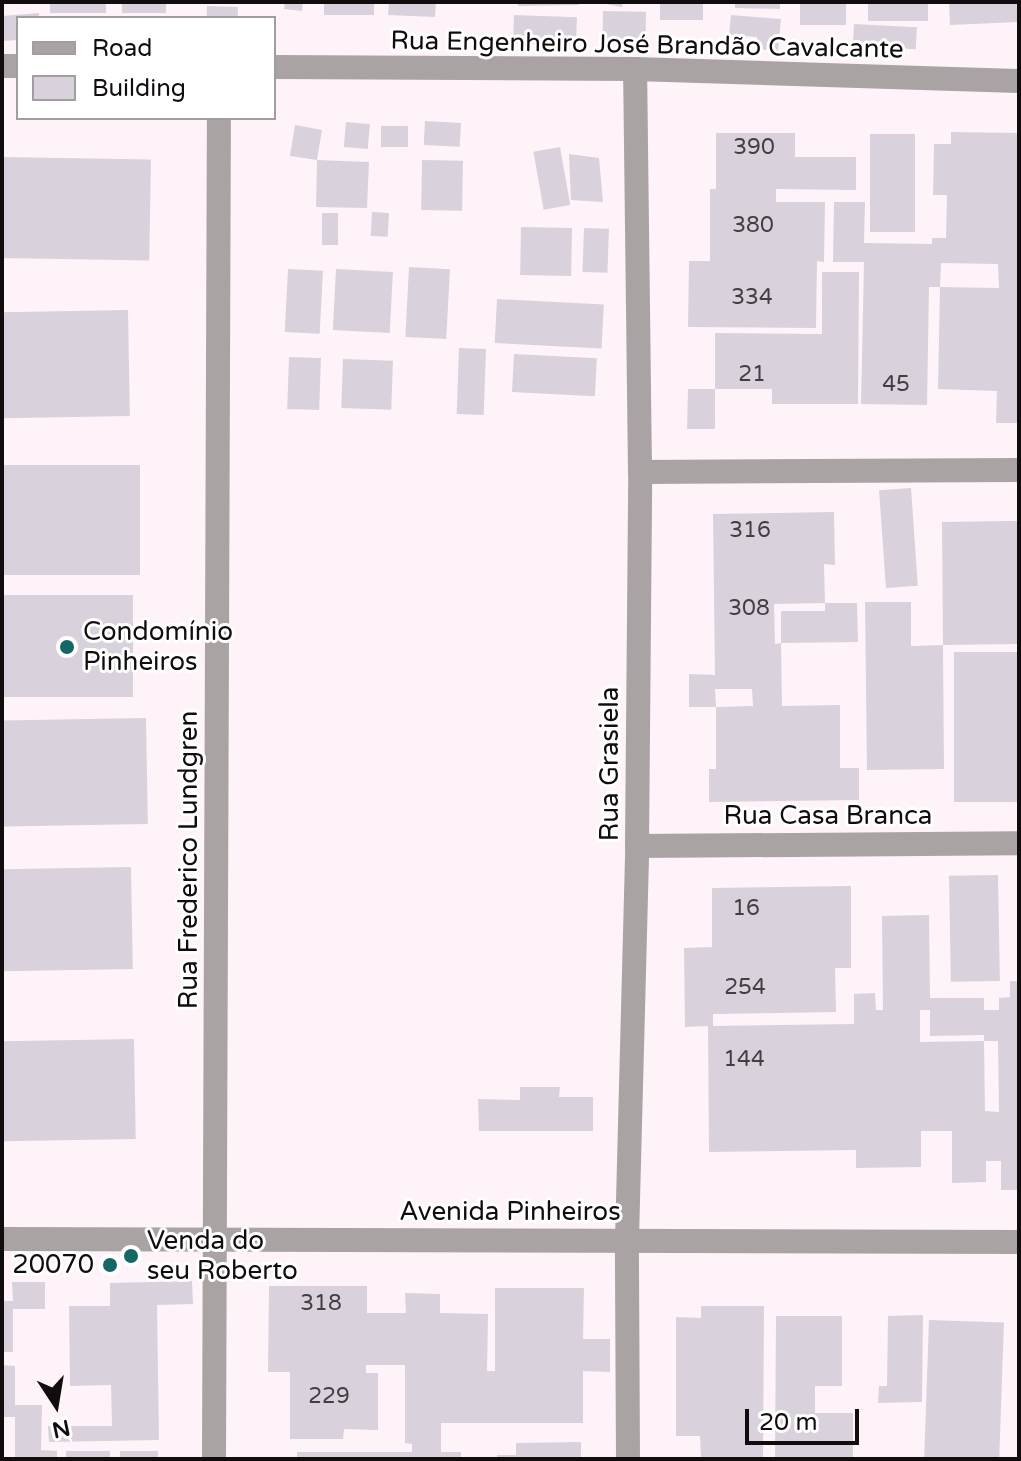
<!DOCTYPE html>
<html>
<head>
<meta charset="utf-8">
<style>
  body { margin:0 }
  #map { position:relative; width:1021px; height:1461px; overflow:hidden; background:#fef3f8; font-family:"Varela Round",sans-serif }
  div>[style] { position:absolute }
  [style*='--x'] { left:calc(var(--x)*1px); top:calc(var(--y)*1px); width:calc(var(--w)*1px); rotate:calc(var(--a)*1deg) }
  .building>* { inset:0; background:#d9d2dc; transform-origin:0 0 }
  .minor>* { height:24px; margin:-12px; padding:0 12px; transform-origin:12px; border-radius:12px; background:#a9a3a3 }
  .tertiary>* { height:24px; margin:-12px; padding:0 12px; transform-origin:12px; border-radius:12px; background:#a9a3a3 }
  .dots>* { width:22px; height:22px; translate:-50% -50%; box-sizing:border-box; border:4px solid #fff; border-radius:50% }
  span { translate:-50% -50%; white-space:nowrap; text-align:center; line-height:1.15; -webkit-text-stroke:6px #fff; paint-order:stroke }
  .number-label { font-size:22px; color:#433e42 }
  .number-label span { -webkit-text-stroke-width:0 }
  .street-label { font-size:26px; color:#110d0f }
  .poi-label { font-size:26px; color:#110d0f }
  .left { translate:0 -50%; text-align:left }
  .right { translate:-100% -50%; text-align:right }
  .frame { position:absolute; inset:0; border:4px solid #110d0f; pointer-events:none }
  .legend { position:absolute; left:16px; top:16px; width:260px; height:104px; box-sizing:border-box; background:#fff; border:2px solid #a09e9f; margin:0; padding:10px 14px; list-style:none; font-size:24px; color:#110d0f }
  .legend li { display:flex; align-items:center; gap:16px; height:40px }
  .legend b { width:40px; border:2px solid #a09e9f }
  .north { position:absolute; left:16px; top:1365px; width:80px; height:80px; -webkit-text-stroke:6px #fff; paint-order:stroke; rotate:168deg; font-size:22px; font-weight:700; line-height:32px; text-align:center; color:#110d0f }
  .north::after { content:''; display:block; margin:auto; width:28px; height:36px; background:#110d0f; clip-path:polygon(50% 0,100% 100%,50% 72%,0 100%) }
  .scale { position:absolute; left:745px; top:1409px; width:114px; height:36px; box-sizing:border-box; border:4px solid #110d0f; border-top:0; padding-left:10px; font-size:24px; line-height:28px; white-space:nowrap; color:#110d0f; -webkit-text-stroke:6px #fff; paint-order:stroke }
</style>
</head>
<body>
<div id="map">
  <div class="building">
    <i style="left:50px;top:2px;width:56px;height:11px"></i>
    <i style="left:122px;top:2px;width:44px;height:11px"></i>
    <i style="clip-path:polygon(285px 2px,303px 2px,302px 11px,284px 9px)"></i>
    <i style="left:324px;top:2px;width:50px;height:13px"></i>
    <i style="clip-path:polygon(389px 2px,436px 2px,435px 17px,388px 15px)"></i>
    <i style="clip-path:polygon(518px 2px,579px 2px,579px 5px,518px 6px)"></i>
    <i style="clip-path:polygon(595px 2px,623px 2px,622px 7px)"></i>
    <i style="left:660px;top:2px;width:43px;height:18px"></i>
    <i style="clip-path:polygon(735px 2px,780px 2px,780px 9px,735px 8px)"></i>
    <i style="left:800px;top:2px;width:46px;height:23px"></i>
    <i style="left:868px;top:2px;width:60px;height:19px"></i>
    <i style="clip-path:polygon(949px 2px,1019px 2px,1019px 22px,950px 25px)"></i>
    <i style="left:207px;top:6px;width:31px;height:12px;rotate:2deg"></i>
    <i style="left:603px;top:11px;width:43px;height:32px;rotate:1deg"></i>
    <i style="clip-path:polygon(39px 13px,39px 18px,18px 18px,18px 40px,2px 41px,2px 16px)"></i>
    <i style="left:514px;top:15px;width:63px;height:29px;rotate:2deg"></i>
    <i style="clip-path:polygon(731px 15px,781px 19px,778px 51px,756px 49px,757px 37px,729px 35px)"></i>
    <i style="left:854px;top:24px;width:63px;height:22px;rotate:3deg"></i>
    <i style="left:425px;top:121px;width:36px;height:24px;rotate:3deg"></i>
    <i style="left:346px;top:122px;width:24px;height:25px;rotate:5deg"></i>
    <i style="clip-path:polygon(295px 125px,322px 130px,317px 160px,369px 162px,367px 208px,316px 207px,317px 160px,290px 156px)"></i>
    <i style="left:381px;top:126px;width:27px;height:21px"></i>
    <i style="clip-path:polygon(951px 132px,1019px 133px,1019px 423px,996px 423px,997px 391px,938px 389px,940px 287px,999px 288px,998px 264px,941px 263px,940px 287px,929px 287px,927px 405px,861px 404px,864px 262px,833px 262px,834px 202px,865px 202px,864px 243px,932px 244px,932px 238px,946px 238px,947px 195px,933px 195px,934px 144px,951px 144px)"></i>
    <i style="clip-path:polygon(716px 133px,795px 133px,795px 157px,856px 157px,856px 190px,776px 189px,776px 202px,825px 202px,824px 262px,817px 261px,816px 328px,688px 327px,689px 261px,710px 261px,710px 189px,716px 189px)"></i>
    <i style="left:870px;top:134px;width:45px;height:98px"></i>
    <i style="left:560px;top:147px;width:59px;height:27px;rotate:80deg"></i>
    <i style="clip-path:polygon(569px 154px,599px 158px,603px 202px,571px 200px)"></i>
    <i style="left:2px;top:157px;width:149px;height:101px;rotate:1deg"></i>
    <i style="left:422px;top:160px;width:41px;height:50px;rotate:1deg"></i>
    <i style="left:372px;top:212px;width:17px;height:24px;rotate:3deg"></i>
    <i style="left:322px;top:213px;width:16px;height:32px"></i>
    <i style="left:521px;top:227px;width:51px;height:48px;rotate:1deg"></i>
    <i style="left:584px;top:228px;width:25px;height:44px;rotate:2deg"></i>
    <i style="left:409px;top:267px;width:41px;height:70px;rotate:3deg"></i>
    <i style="left:288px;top:269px;width:35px;height:63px;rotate:3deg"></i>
    <i style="left:336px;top:269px;width:57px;height:61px;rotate:3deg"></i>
    <i style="clip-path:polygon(822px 272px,859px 272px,858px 404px,772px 404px,772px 389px,715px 389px,715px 429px,687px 429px,688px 389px,715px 389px,715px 333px,822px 334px)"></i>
    <i style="left:497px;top:299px;width:107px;height:44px;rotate:3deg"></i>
    <i style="left:128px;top:310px;width:106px;height:126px;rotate:89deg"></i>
    <i style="left:459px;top:348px;width:27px;height:66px;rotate:2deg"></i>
    <i style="left:514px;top:354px;width:83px;height:38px;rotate:3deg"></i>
    <i style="left:289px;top:357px;width:32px;height:52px;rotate:2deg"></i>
    <i style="left:343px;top:359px;width:50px;height:49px;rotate:2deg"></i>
    <i style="left:140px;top:465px;width:110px;height:138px;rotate:90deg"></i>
    <i style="left:911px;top:488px;width:98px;height:32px;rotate:86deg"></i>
    <i style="clip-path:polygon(834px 512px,835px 565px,824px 564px,825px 603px,774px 604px,775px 644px,781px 643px,782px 706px,840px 705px,840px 768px,859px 768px,859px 800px,709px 802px,709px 769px,716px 769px,716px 707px,753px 706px,752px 689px,715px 689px,716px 707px,689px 707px,689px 674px,715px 675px,713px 514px)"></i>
    <i style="clip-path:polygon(1007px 521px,1019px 521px,1019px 644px,943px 645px,944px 769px,867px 770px,865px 602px,911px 602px,911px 646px,943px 645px,942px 522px)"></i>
    <i style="left:2px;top:595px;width:131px;height:102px"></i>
    <i style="clip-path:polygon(825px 603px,857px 603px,858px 642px,781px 643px,781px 611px,825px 611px)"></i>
    <i style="left:1019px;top:652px;width:150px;height:65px;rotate:90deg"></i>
    <i style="left:146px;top:718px;width:106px;height:144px;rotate:89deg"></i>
    <i style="left:131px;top:867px;width:102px;height:129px;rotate:89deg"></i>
    <i style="left:998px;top:875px;width:106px;height:49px;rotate:89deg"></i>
    <i style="clip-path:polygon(evenodd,851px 886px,851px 968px,835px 968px,836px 1012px,713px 1014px,713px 1026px,854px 1024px,854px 994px,875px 993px,876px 1010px,883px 1010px,882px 916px,929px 915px,930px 998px,984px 998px,984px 1010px,999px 1010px,999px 998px,1010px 997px,1010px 981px,1019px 981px,1019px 1190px,1001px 1190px,1001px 1161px,986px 1161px,986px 1182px,952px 1183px,952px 1131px,921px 1131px,921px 1167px,856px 1168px,856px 1150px,709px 1152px,708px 1026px,685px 1027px,684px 948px,712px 947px,712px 888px,851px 886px,920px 1010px,930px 1010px,930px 1036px,984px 1035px,984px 1041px,998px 1041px,999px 1112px,985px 1111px,984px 1041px,920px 1042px,920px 1010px)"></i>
    <i style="left:134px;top:1039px;width:100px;height:132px;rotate:89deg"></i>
    <i style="clip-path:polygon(520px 1087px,560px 1087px,559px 1097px,593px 1097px,593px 1131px,479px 1131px,478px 1099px,520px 1100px)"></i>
    <i style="clip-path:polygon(192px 1281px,193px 1304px,157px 1305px,159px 1440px,49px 1442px,48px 1426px,112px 1426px,111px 1385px,70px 1386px,69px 1306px,110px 1306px,110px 1283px)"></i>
    <i style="clip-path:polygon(12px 1282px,45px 1282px,45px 1309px,13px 1309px,13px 1352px,2px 1352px,2px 1301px,13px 1301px)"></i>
    <i style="clip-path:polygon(269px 1286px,367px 1286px,367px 1313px,406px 1313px,405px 1293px,440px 1294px,440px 1313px,488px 1314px,487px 1371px,495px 1371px,495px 1288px,584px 1288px,583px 1339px,610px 1339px,610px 1372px,583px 1371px,583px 1423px,441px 1423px,441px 1452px,461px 1452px,461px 1459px,297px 1459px,297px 1452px,412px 1452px,412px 1444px,405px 1443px,405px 1365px,366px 1365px,366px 1373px,378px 1373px,378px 1430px,344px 1429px,343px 1439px,290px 1439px,290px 1372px,268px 1372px)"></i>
    <i style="clip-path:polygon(701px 1306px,764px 1306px,763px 1459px,701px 1459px,700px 1436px,676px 1436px,676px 1317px,701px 1318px)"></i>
    <i style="clip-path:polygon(923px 1315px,922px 1402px,878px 1403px,879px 1386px,887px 1386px,888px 1316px)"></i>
    <i style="clip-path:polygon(776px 1316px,842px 1316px,842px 1386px,815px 1386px,815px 1413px,853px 1413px,853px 1458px,775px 1459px)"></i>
    <i style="left:929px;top:1320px;width:75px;height:139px;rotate:2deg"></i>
    <i style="clip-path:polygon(2px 1365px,15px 1366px,15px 1405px,42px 1405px,41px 1450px,57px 1451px,57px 1459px,15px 1459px,15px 1417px,2px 1417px)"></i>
    <i style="clip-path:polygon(581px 1442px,581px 1459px,497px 1459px,497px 1455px,516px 1455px,516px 1443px)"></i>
    <i style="left:66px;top:1451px;width:44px;height:8px"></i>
    <i style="left:120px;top:1451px;width:38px;height:8px"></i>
  </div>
  <div class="minor">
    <i style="--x:2;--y:66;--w:16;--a:0"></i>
    <i style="--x:274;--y:67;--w:361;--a:0.3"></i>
    <i style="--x:635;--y:69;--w:384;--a:1.8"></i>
    <i style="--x:640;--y:472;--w:379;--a:-0.3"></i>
    <i style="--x:637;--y:846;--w:382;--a:-0.4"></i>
    <i style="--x:214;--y:1459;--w:1341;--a:-89.79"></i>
    <i style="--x:628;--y:1459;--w:220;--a:-90.3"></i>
    <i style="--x:627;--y:1239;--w:393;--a:-88.5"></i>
    <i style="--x:637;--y:846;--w:374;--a:-89.5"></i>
    <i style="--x:640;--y:472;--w:403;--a:-90.7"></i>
  </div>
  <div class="tertiary">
    <i style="--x:2;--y:1239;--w:1017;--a:0.17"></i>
  </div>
  <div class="dots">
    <i style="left:67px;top:647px;background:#176666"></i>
    <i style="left:131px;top:1256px;background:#176666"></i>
    <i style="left:110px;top:1265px;background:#176666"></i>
  </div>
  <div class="number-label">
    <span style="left:754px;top:148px">390</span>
    <span style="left:753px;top:226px">380</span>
    <span style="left:752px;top:298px">334</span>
    <span style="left:752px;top:375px">21</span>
    <span style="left:896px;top:385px">45</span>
    <span style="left:750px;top:531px">316</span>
    <span style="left:749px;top:609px">308</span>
    <span style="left:746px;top:909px">16</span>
    <span style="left:745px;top:988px">254</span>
    <span style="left:744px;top:1060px">144</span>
    <span style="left:321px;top:1304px">318</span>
    <span style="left:329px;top:1397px">229</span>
  </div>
  <div class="street-label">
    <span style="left:647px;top:45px;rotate:1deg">Rua Engenheiro José Brandão Cavalcante</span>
    <span style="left:610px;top:764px;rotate:-90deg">Rua Grasiela</span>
    <span style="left:828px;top:816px">Rua Casa Branca</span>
    <span style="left:189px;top:860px;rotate:-90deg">Rua Frederico Lundgren</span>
    <span style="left:510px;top:1212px">Avenida Pinheiros</span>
  </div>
  <div class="poi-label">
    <span class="left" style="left:83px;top:647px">Condomínio<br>Pinheiros</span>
    <span class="left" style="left:147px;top:1256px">Venda do<br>seu Roberto</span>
    <span class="right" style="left:94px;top:1265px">20070</span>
  </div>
  <div class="frame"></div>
  <ul class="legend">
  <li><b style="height:10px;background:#a9a3a3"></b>Road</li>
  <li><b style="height:22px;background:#d9d2dc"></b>Building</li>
  </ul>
  <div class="north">N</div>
  <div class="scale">20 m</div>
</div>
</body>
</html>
